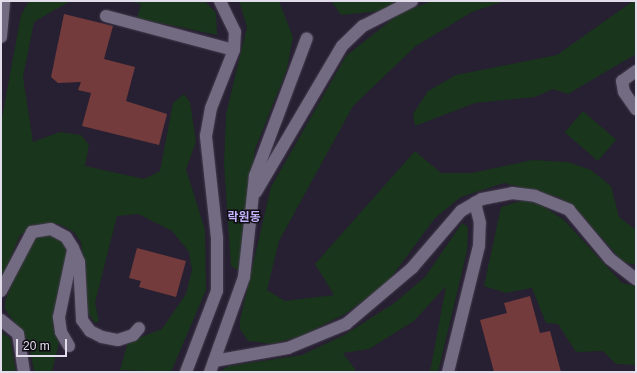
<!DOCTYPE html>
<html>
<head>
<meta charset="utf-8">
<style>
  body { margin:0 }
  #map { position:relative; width:637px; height:373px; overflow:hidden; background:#271f32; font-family:Arial,"Noto Sans KR",sans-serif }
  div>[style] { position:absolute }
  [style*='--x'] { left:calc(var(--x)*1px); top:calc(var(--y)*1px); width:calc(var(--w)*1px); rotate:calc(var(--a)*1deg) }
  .green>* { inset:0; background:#19351b; transform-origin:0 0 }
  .building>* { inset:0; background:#733b3b }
  .roads { filter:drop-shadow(0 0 1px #423c4c) drop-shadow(0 0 1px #423c4c) }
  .minor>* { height:12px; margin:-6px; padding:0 6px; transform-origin:6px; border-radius:6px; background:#736b82 }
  span { translate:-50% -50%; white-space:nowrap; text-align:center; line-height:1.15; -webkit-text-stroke:3px #0e0b13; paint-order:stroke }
  .quarter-label { font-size:12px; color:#c1b3fa; font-weight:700 }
  .frame { position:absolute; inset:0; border:2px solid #e2ddea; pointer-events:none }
  .scale { position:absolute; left:16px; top:339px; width:51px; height:18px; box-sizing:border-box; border:2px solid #e2ddea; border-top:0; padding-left:5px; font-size:12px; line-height:14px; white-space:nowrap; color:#e2ddea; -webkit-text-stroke:3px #0e0b13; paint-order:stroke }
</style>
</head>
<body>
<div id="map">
  <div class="green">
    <i style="clip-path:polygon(29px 1px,70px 1px,34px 22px,23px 77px,33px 142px,60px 132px,81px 135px,89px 145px,85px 166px,144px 179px,160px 171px,173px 103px,184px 94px,190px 102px,196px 142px,186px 169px,205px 230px,206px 290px,171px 372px,120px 370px,128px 342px,162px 329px,186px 294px,192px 270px,189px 252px,172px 231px,138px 214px,117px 216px,95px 303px,99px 321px,95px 323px,88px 313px,81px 242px,74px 232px,59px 224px,43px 224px,20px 235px,1px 281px,1px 123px,21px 15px)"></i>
    <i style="clip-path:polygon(127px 1px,205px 1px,216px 13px,217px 35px,137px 18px,141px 4px)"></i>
    <i style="clip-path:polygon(239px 1px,279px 1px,293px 37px,287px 69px,255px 149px,239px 271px,231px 266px,224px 164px,226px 114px,247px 27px)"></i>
    <i style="clip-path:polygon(331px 1px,399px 1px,381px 11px,341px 15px)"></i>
    <i style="clip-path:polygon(433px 1px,505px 1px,472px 12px,416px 46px,353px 106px,279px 241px,267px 290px,285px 301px,334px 295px,315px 264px,415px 151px,441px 173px,472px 173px,532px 160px,568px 162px,591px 170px,611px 186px,619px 217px,636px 230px,636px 265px,623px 262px,579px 212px,559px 197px,504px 183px,461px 197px,435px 218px,387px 283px,345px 314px,301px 336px,272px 344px,248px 341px,240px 329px,240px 320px,271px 187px,346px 56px,400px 13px)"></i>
    <i style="clip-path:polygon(633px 1px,636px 1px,636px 54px,568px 94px,553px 89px,535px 97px,475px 103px,415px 126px,413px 114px,428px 91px,456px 75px,557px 55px)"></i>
    <i style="left:583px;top:111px;width:44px;height:28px;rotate:41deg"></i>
    <i style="clip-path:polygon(524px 200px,543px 206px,564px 220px,622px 283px,636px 286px,636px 365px,616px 364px,603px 351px,576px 352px,558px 324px,546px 323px,532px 288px,506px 293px,484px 286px,501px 207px)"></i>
    <i style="clip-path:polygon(462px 223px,468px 227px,467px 251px,438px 372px,430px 372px,446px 286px,414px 321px,369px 349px,343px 353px,357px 372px,219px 372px,229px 366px,302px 355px,344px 335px,393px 304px,425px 277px)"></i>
    <i style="clip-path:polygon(52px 233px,65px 243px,67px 251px,53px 328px,59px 343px,52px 372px,34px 372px,29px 343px,5px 309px,5px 301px,29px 245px,36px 236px)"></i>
    <i style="clip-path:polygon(1px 332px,10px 338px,16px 372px,1px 372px)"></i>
  </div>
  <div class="building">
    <i style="clip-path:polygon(64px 14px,113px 26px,104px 59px,135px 67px,126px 101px,167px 114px,159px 145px,82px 126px,91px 93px,78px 90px,81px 82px,58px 83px,51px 77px)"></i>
    <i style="clip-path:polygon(137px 248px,186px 261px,176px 297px,139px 287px,141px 281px,129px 278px)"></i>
    <i style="clip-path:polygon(530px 296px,540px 333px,550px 331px,561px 372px,494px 372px,480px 320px,507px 313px,504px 303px)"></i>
  </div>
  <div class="roads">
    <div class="minor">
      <i style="--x:106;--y:16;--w:132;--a:14.9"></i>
      <i style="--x:1;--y:37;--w:36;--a:-85"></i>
      <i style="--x:636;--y:71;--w:17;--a:144"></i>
      <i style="--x:622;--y:81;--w:11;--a:80"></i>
      <i style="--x:624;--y:92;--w:21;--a:55"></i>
      <i style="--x:256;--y:192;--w:169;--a:-59.5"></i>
      <i style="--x:342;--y:46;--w:29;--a:-44"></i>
      <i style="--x:363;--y:26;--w:55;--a:-27"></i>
      <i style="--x:1;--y:291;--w:67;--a:-62.3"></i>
      <i style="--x:32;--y:232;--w:19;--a:-9"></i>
      <i style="--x:51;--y:229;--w:17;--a:28"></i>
      <i style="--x:66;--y:237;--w:13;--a:58"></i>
      <i style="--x:73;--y:248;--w:15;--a:67"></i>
      <i style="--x:79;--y:262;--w:58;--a:87"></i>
      <i style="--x:82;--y:320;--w:14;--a:54"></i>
      <i style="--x:90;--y:331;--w:13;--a:27"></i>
      <i style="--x:102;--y:337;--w:16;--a:11"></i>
      <i style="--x:118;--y:340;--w:16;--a:-18"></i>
      <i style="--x:133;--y:335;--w:9;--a:-49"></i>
      <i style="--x:1;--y:320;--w:22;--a:39"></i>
      <i style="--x:18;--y:334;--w:38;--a:81"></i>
      <i style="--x:69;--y:346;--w:16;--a:-120"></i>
      <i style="--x:61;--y:332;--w:15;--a:-98"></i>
      <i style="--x:59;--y:317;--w:68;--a:-78.2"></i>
      <i style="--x:214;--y:361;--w:75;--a:-10"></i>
      <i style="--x:288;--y:348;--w:63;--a:-22.5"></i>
      <i style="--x:346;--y:324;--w:87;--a:-40.3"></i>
      <i style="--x:412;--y:268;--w:75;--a:-49.3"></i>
      <i style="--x:461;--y:211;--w:24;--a:-30"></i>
      <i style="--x:482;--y:199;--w:31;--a:-11"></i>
      <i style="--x:512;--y:193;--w:23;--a:7"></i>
      <i style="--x:535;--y:196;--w:37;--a:22"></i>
      <i style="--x:569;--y:210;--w:64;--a:50.1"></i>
      <i style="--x:610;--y:259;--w:33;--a:38"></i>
      <i style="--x:186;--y:372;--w:87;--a:-69.1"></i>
      <i style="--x:217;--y:291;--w:53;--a:-90"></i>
      <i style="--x:217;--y:238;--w:103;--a:-96.2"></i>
      <i style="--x:206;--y:136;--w:28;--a:-80"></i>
      <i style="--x:211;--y:108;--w:62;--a:-68.4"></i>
      <i style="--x:234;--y:50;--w:18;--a:-87"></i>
      <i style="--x:235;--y:32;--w:34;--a:-116"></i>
      <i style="--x:210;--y:372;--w:101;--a:-70.3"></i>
      <i style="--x:244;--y:277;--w:102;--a:-83.8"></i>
      <i style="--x:255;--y:176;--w:147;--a:-69.4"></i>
      <i style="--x:448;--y:372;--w:130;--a:-76.2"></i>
      <i style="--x:479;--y:246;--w:23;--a:-88"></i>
      <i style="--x:480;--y:223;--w:21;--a:-104"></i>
    </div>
  </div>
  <div class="quarter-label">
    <span style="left:244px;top:218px">락원동</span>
  </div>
  <div class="frame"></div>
  <div class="scale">20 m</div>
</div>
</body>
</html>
